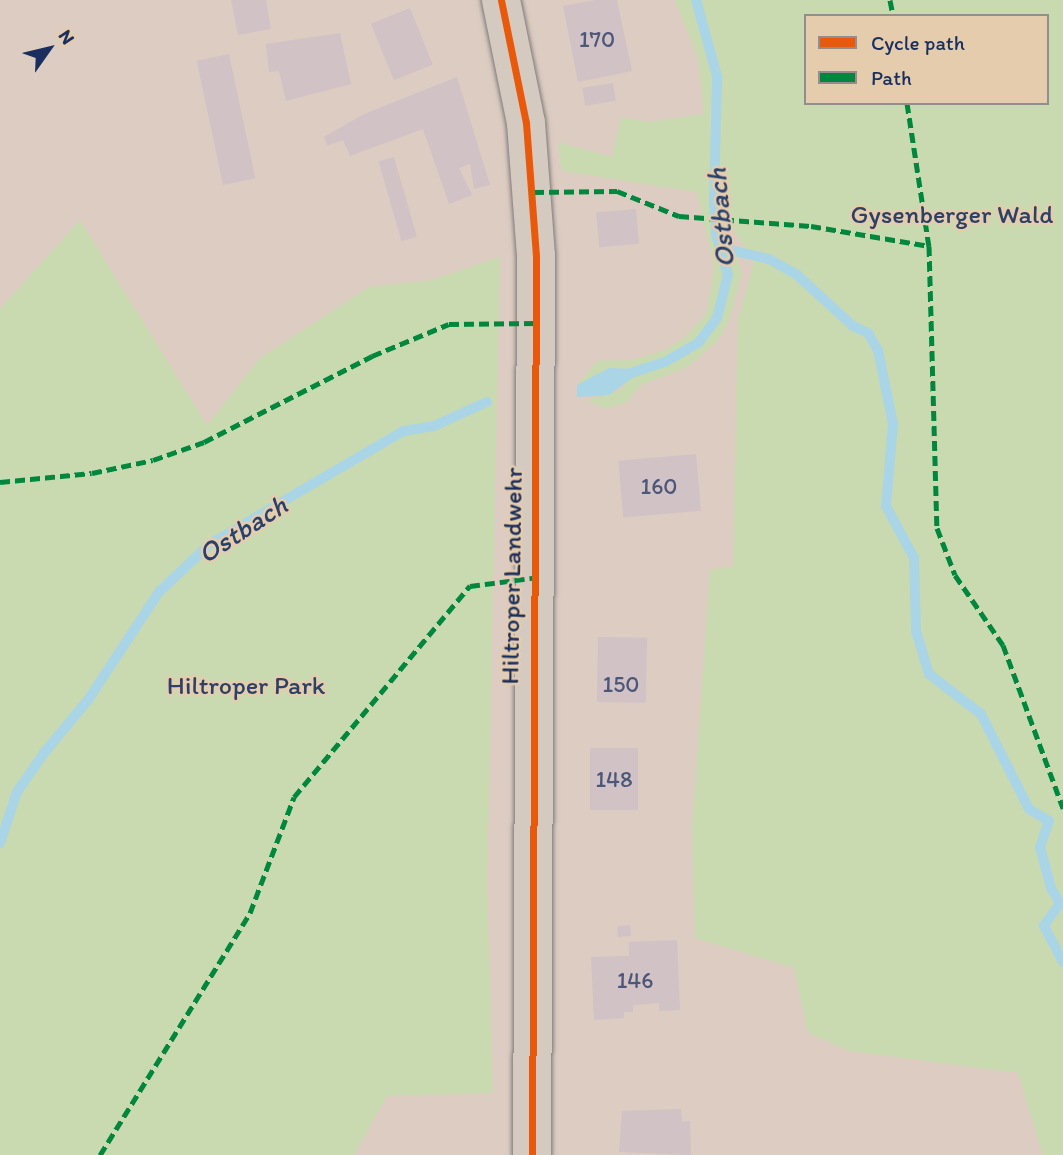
<!DOCTYPE html>
<html>
<head>
<meta charset="utf-8">
<style>
  body { margin:0 }
  #map { position:relative; width:1063px; height:1155px; overflow:hidden; background:#ddccc1; font-family:Itim,sans-serif }
  div>[style] { position:absolute }
  [style*='--x'] { left:calc(var(--x)*1px); top:calc(var(--y)*1px); width:calc(var(--w)*1px); rotate:calc(var(--a)*1deg) }
  .green>* { inset:0; background:#c9dab0 }
  .water>* { inset:0; background:#aad5e6 }
  .stream>* { height:10px; margin:-5px; padding:0 5px; transform-origin:5px; border-radius:5px; background:#aad5e6 }
  .building>* { inset:0; background:#d1c2c6; transform-origin:0 0 }
  .roads { filter:drop-shadow(0 0 2px #7e7b7e) drop-shadow(0 0 2px #7e7b7e) }
  .secondary>* { height:38px; margin:-19px; padding:0 19px; transform-origin:19px; border-radius:19px; background:#d4cabf }
  .quiet>* { height:5px; margin-top:-2.5px; transform-origin:0; background:repeating-linear-gradient(90deg,#00873e 0 10px,transparent 0 15px) }
  .cycleway>* { height:7px; margin:-3.5px; padding:0 3.5px; transform-origin:3.5px; border-radius:3.5px; background:#e8590c }
  span { translate:-50% -50%; white-space:nowrap; text-align:center; line-height:1.15; -webkit-text-stroke:5px #e5ccad; paint-order:stroke }
  .number-label { font-size:23px; color:#4c577a }
  .number-label span { -webkit-text-stroke-width:0 }
  .park-label { font-size:26px; color:#2b4165 }
  .street-label { font-size:26px; color:#1b2f5e }
  .water-label { font-size:28px; color:#27406d; font-style:italic }
  .legend { position:absolute; left:804px; top:14px; width:245px; height:91px; box-sizing:border-box; background:#e5ccad; border:2px solid #948d8d; margin:0; padding:9px 12px; list-style:none; font-size:21px; color:#1b2f5e }
  .legend li { display:flex; align-items:center; gap:14px; height:35px }
  .legend b { width:35px; border:2px solid #948d8d }
  .north { position:absolute; left:14px; top:14px; width:70px; height:70px; -webkit-text-stroke:5px #e5ccad; paint-order:stroke; rotate:56deg; font-size:19px; font-weight:700; line-height:28px; text-align:center; color:#1b2f5e }
  .north::after { content:''; display:block; margin:auto; width:24px; height:32px; background:#1b2f5e; clip-path:polygon(50% 0,100% 100%,50% 72%,0 100%) }
</style>
</head>
<body>
<div id="map">
  <div class="green">
    <i style="clip-path:polygon(evenodd,675px 0,1063px 0,1063px 1155px,1043px 1155px,1018px 1073px,850px 1051px,808px 1033px,794px 968px,695px 938px,692px 831px,710px 570px,733px 566px,738px 319px,754px 263px,731px 225px,727px 225px,742px 274px,729px 321px,718px 341px,686px 368px,641px 385px,627px 402px,605px 409px,595px 404px,588px 400px,622px 389px,633px 370px,615px 368px,577px 385px,597px 361px,632px 360px,665px 350px,685px 337px,706px 314px,714px 267px,697px 192px,562px 171px,558px 142px,612px 157px,621px 117px,649px 122px,704px 114px,698px 58px,675px 0,806px 16px,1047px 16px,1047px 103px,806px 103px,806px 16px)"></i>
    <i style="clip-path:polygon(80px 220px,207px 425px,260px 358px,369px 287px,431px 280px,500px 257px,487px 883px,493px 1093px,387px 1096px,354px 1155px,0 1155px,0 309px)"></i>
  </div>
  <div class="water">
    <i style="clip-path:polygon(609px 368px,633px 369px,634px 377px,609px 395px,577px 397px,577px 385px)"></i>
  </div>
  <div class="stream">
    <i style="--x:722;--y:248;--w:48;--a:13.2"></i>
    <i style="--x:769;--y:259;--w:31;--a:29"></i>
    <i style="--x:796;--y:274;--w:77;--a:42.4"></i>
    <i style="--x:853;--y:326;--w:17;--a:25"></i>
    <i style="--x:868;--y:333;--w:20;--a:60"></i>
    <i style="--x:878;--y:350;--w:76;--a:78.5"></i>
    <i style="--x:893;--y:424;--w:82;--a:94.9"></i>
    <i style="--x:886;--y:506;--w:59;--a:61.7"></i>
    <i style="--x:914;--y:558;--w:73;--a:88.4"></i>
    <i style="--x:916;--y:631;--w:45;--a:73.2"></i>
    <i style="--x:929;--y:674;--w:66;--a:37.6"></i>
    <i style="--x:981;--y:714;--w:106;--a:63.2"></i>
    <i style="--x:1029;--y:809;--w:23;--a:31"></i>
    <i style="--x:1049;--y:821;--w:28;--a:109"></i>
    <i style="--x:1040;--y:847;--w:42;--a:75"></i>
    <i style="--x:1051;--y:888;--w:17;--a:59"></i>
    <i style="--x:1060;--y:903;--w:28;--a:125"></i>
    <i style="--x:1044;--y:926;--w:41;--a:62.2"></i>
    <i style="--x:619;--y:377;--w:48;--a:-18.1"></i>
    <i style="--x:665;--y:362;--w:39;--a:-30"></i>
    <i style="--x:699;--y:342;--w:30;--a:-53"></i>
    <i style="--x:717;--y:318;--w:44;--a:-75.7"></i>
    <i style="--x:728;--y:275;--w:43;--a:-106.3"></i>
    <i style="--x:716;--y:234;--w:31;--a:-94"></i>
    <i style="--x:714;--y:203;--w:127;--a:-88.6"></i>
    <i style="--x:717;--y:76;--w:79;--a:-105.4"></i>
    <i style="--x:0;--y:843;--w:54;--a:-71.6"></i>
    <i style="--x:17;--y:792;--w:47;--a:-55.3"></i>
    <i style="--x:44;--y:753;--w:69;--a:-50.3"></i>
    <i style="--x:88;--y:700;--w:129;--a:-56.7"></i>
    <i style="--x:159;--y:592;--w:70;--a:-43.3"></i>
    <i style="--x:210;--y:544;--w:224;--a:-30.3"></i>
    <i style="--x:403;--y:431;--w:31;--a:-9"></i>
    <i style="--x:434;--y:426;--w:58;--a:-24.4"></i>
  </div>
  <div class="building">
    <i style="clip-path:polygon(231px 0,266px 0,271px 29px,238px 35px)"></i>
    <i style="clip-path:polygon(595px 0,617px 0,632px 71px,578px 82px,563px 6px)"></i>
    <i style="left:410px;top:8px;width:61px;height:42px;rotate:68deg"></i>
    <i style="clip-path:polygon(340px 33px,351px 84px,286px 101px,279px 71px,269px 72px,266px 44px)"></i>
    <i style="left:229px;top:54px;width:127px;height:33px;rotate:78deg"></i>
    <i style="clip-path:polygon(457px 77px,490px 185px,474px 189px,470px 164px,459px 168px,472px 195px,449px 204px,423px 129px,350px 156px,343px 140px,327px 146px,324px 137px,364px 114px)"></i>
    <i style="left:613px;top:83px;width:18px;height:31px;rotate:81deg"></i>
    <i style="left:394px;top:157px;width:83px;height:16px;rotate:74deg"></i>
    <i style="left:636px;top:209px;width:35px;height:40px;rotate:85deg"></i>
    <i style="left:696px;top:454px;width:57px;height:78px;rotate:85deg"></i>
    <i style="left:598px;top:637px;width:49px;height:65px;rotate:1deg"></i>
    <i style="left:590px;top:748px;width:48px;height:62px"></i>
    <i style="left:630px;top:925px;width:11px;height:13px;rotate:85deg"></i>
    <i style="clip-path:polygon(677px 940px,680px 1010px,659px 1011px,659px 1003px,633px 1005px,633px 1012px,624px 1012px,624px 1018px,594px 1020px,591px 957px,629px 956px,629px 942px)"></i>
    <i style="clip-path:polygon(681px 1109px,682px 1122px,690px 1121px,691px 1155px,619px 1152px,622px 1111px)"></i>
  </div>
  <div class="roads">
    <div class="secondary">
      <i style="--x:501;--y:0;--w:126;--a:78.5"></i>
      <i style="--x:526;--y:123;--w:133;--a:85.7"></i>
      <i style="--x:536;--y:256;--w:899;--a:90.25"></i>
    </div>
  </div>
  <div class="quiet">
    <i style="--x:890;--y:0;--w:16;--a:79"></i>
    <i style="--x:907;--y:103;--w:145;--a:81.3"></i>
    <i style="--x:929;--y:246;--w:282;--a:88.4"></i>
    <i style="--x:937;--y:528;--w:50;--a:69"></i>
    <i style="--x:955;--y:575;--w:85;--a:55.6"></i>
    <i style="--x:1003;--y:645;--w:174;--a:69.8"></i>
    <i style="--x:534;--y:192;--w:83;--a:-0.7"></i>
    <i style="--x:617;--y:191;--w:67;--a:22"></i>
    <i style="--x:679;--y:216;--w:132;--a:4.3"></i>
    <i style="--x:811;--y:226;--w:120;--a:9.6"></i>
    <i style="--x:0;--y:482;--w:92;--a:-5.6"></i>
    <i style="--x:92;--y:473;--w:62;--a:-12"></i>
    <i style="--x:153;--y:460;--w:54;--a:-19.4"></i>
    <i style="--x:204;--y:442;--w:189;--a:-27.1"></i>
    <i style="--x:372;--y:356;--w:83;--a:-22.6"></i>
    <i style="--x:449;--y:324;--w:88;--a:-0.7"></i>
    <i style="--x:100;--y:1155;--w:285;--a:-58.2"></i>
    <i style="--x:250;--y:913;--w:124;--a:-69.2"></i>
    <i style="--x:294;--y:797;--w:275;--a:-50.2"></i>
    <i style="--x:470;--y:586;--w:63;--a:-7.4"></i>
  </div>
  <div class="cycleway">
    <i style="--x:501;--y:0;--w:126;--a:78.5"></i>
    <i style="--x:526;--y:123;--w:133;--a:85.7"></i>
    <i style="--x:536;--y:256;--w:899;--a:90.25"></i>
  </div>
  <div class="number-label">
    <span style="left:597px;top:39px">170</span>
    <span style="left:659px;top:486px">160</span>
    <span style="left:621px;top:684px">150</span>
    <span style="left:614px;top:779px">148</span>
    <span style="left:635px;top:980px">146</span>
  </div>
  <div class="park-label">
    <span style="left:952px;top:215px">Gysenberger Wald</span>
    <span style="left:246px;top:686px">Hiltroper Park</span>
  </div>
  <div class="street-label">
    <span style="left:512px;top:576px;rotate:-89deg">Hiltroper Landwehr</span>
  </div>
  <div class="water-label">
    <span style="left:720px;top:218px;rotate:-95deg">Ostbach</span>
    <span style="left:242px;top:529px;rotate:-33deg">Ostbach</span>
  </div>
  <ul class="legend">
  <li><b style="height:9px;background:#e8590c"></b>Cycle path</li>
  <li><b style="height:9px;background:#00873e"></b>Path</li>
  </ul>
  <div class="north">N</div>
</div>
</body>
</html>
